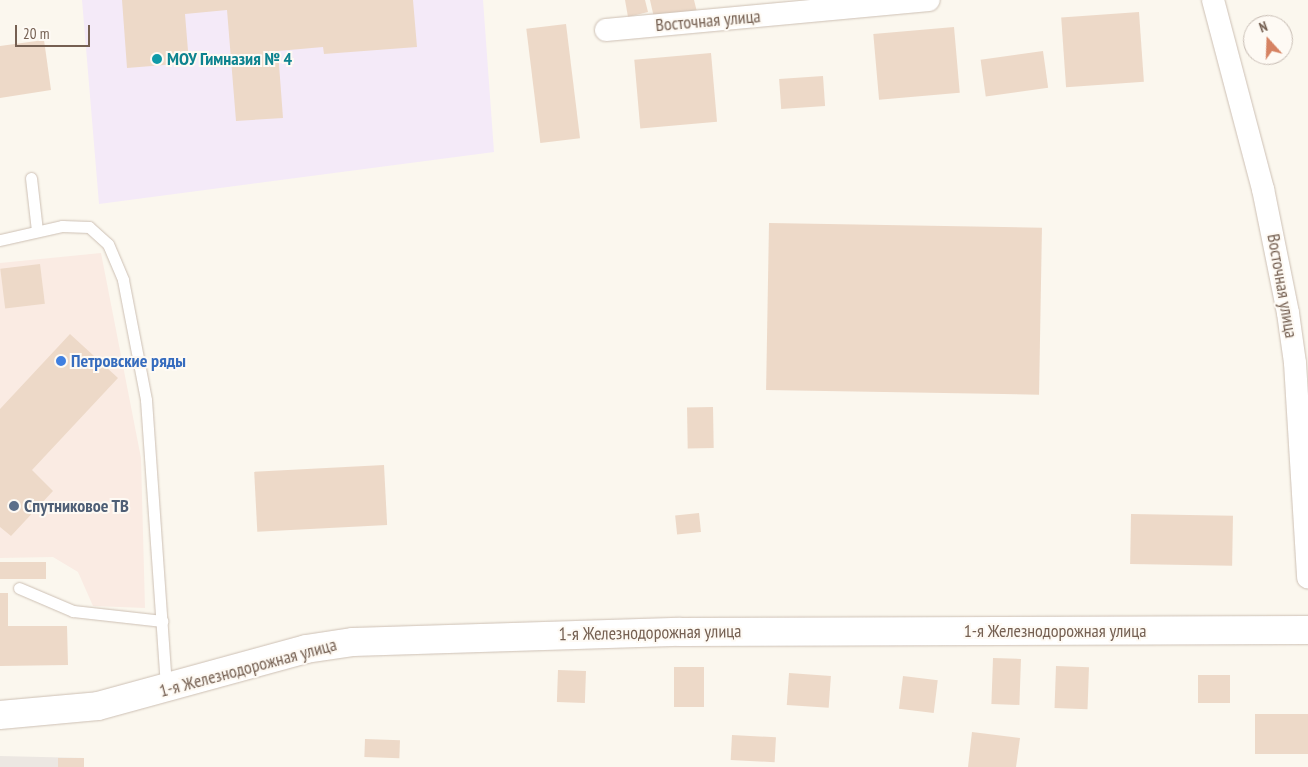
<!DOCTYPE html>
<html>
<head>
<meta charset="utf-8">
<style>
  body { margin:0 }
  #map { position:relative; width:1308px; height:767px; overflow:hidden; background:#fbf7ee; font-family:"PT Sans Narrow",sans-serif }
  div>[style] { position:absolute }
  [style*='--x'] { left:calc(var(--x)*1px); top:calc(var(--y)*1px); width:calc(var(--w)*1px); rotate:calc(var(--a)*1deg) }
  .commercial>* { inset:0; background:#faebe3 }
  .industrial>* { inset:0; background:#ece7e2 }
  .education>* { inset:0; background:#f4eaf8 }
  .building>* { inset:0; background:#edd9c8; transform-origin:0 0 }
  .roads { filter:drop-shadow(0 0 1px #cdc0b4) drop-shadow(0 0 1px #cdc0b4) }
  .lane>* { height:11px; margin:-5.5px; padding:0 5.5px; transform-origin:5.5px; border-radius:5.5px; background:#fff }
  .street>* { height:22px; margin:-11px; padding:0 11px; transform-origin:11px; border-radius:11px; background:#fff }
  .secondary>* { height:28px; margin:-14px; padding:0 14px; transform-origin:14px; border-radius:14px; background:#fff }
  .dots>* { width:14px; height:14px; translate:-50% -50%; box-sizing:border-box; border:2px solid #fefaf4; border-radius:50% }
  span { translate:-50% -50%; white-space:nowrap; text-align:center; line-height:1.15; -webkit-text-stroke:4px #fefaf4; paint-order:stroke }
  .street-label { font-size:18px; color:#756052 }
  .culture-label { font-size:18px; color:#0d838f; font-weight:700 }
  .left { translate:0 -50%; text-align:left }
  .shop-label { font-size:18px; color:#366cbe; font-weight:700 }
  .service-label { font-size:18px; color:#4e5e75; font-weight:700 }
  .north { position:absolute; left:1243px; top:15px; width:50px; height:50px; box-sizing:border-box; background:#fefaf4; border:1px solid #c7bcb3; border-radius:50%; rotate:340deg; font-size:14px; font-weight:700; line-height:20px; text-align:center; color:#756052 }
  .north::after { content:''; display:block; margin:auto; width:18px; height:22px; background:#d68262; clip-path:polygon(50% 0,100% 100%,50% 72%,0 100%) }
  .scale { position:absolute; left:15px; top:25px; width:75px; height:22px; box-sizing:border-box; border:2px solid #756052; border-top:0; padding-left:6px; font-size:15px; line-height:18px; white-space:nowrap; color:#756052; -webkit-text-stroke:4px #fefaf4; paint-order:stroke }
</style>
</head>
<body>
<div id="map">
  <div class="commercial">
    <i style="clip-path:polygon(101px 253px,141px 458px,145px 608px,93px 606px,78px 572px,53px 557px,0 558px,0 263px)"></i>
  </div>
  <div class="industrial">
    <i style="clip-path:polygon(0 756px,84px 758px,84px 767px,0 767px)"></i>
  </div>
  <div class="education">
    <i style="clip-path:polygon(82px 0,483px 0,494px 152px,99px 204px)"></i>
  </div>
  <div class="building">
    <i style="clip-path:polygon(122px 0,413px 0,417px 47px,324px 54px,323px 47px,278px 51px,283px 118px,236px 121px,227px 10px,185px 14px,189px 63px,127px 68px)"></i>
    <i style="clip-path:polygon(625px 0,645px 0,648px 12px,628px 17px)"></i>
    <i style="clip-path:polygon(650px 0,694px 0,697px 12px,655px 22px)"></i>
    <i style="left:1139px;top:12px;width:70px;height:78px;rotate:86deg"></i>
    <i style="left:566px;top:24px;width:115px;height:40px;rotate:83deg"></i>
    <i style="left:954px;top:27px;width:66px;height:81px;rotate:85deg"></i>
    <i style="clip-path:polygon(44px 40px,51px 90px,0 98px,0 46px)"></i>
    <i style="left:1043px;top:51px;width:37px;height:63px;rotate:82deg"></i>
    <i style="left:711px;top:53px;width:69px;height:77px;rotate:85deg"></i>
    <i style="left:823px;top:76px;width:30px;height:44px;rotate:86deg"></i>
    <i style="left:769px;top:223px;width:273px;height:167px;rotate:1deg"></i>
    <i style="left:40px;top:264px;width:40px;height:40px;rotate:83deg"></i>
    <i style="clip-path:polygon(70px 334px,118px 378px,32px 470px,53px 491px,11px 536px,0 527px,0 409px)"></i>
    <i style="left:713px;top:407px;width:41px;height:26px;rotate:89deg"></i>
    <i style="left:384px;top:465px;width:60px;height:130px;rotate:87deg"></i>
    <i style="left:699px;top:513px;width:19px;height:24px;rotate:84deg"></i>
    <i style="left:1131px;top:514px;width:102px;height:50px;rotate:1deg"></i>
    <i style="left:46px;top:562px;width:17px;height:46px;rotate:90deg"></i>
    <i style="clip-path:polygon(0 593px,8px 593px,8px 626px,67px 626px,68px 665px,0 666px)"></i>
    <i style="left:993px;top:658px;width:28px;height:46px;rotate:2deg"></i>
    <i style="left:1056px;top:666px;width:33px;height:42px;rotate:2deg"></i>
    <i style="left:674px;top:667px;width:30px;height:40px"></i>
    <i style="left:558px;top:670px;width:28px;height:32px;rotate:2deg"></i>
    <i style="left:789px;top:673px;width:42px;height:32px;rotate:4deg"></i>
    <i style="left:1198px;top:675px;width:32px;height:28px"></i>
    <i style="left:903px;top:676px;width:35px;height:33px;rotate:7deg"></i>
    <i style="left:1308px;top:714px;width:40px;height:53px;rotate:90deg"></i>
    <i style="clip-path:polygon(972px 732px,1020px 738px,1016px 767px,968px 767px)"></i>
    <i style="left:732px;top:735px;width:44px;height:25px;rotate:3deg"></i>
    <i style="left:365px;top:739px;width:35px;height:18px;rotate:2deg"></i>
    <i style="left:58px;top:758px;width:26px;height:9px"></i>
  </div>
  <div class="roads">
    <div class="lane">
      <i style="--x:31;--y:178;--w:53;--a:83.5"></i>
      <i style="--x:0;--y:240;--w:64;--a:-12.7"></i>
      <i style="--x:62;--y:226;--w:27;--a:2"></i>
      <i style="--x:89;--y:227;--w:25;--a:42"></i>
      <i style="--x:108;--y:244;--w:39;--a:67"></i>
      <i style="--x:123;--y:280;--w:122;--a:79.1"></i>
      <i style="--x:146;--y:400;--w:289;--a:86"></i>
      <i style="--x:19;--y:588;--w:59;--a:23.1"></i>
      <i style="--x:73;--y:611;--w:90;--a:6.4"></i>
    </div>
    <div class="street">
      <i style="--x:1213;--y:0;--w:196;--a:75.2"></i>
      <i style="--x:1263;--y:189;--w:126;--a:78.6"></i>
      <i style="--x:1288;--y:313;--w:50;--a:82"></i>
      <i style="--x:1295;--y:363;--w:215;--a:86.5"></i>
      <i style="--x:606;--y:30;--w:324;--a:-5.3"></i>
    </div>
    <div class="secondary">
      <i style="--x:0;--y:715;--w:98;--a:-5.2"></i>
      <i style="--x:98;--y:706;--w:216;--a:-15.3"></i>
      <i style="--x:306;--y:649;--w:48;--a:-8.5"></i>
      <i style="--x:353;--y:642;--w:327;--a:-1.8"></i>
      <i style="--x:680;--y:632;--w:628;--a:-0.18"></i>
    </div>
  </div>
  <div class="dots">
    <i style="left:157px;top:59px;background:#0f9aa8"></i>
    <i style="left:61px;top:361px;background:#3f7fe0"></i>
    <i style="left:14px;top:506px;background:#5c6f8a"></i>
  </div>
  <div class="street-label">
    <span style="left:708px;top:21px;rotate:-5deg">Восточная улица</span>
    <span style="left:1282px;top:286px;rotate:80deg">Восточная улица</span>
    <span style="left:1055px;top:631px">1-я Железнодорожная улица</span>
    <span style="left:650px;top:633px;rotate:-1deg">1-я Железнодорожная улица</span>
    <span style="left:248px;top:668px;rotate:-15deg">1-я Железнодорожная улица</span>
  </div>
  <div class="culture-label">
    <span class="left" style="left:167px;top:59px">МОУ Гимназия № 4</span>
  </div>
  <div class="shop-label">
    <span class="left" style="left:71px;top:361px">Петровские ряды</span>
  </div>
  <div class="service-label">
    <span class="left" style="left:24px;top:506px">Спутниковое ТВ</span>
  </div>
  <div class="north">N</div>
  <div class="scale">20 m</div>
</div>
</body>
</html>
